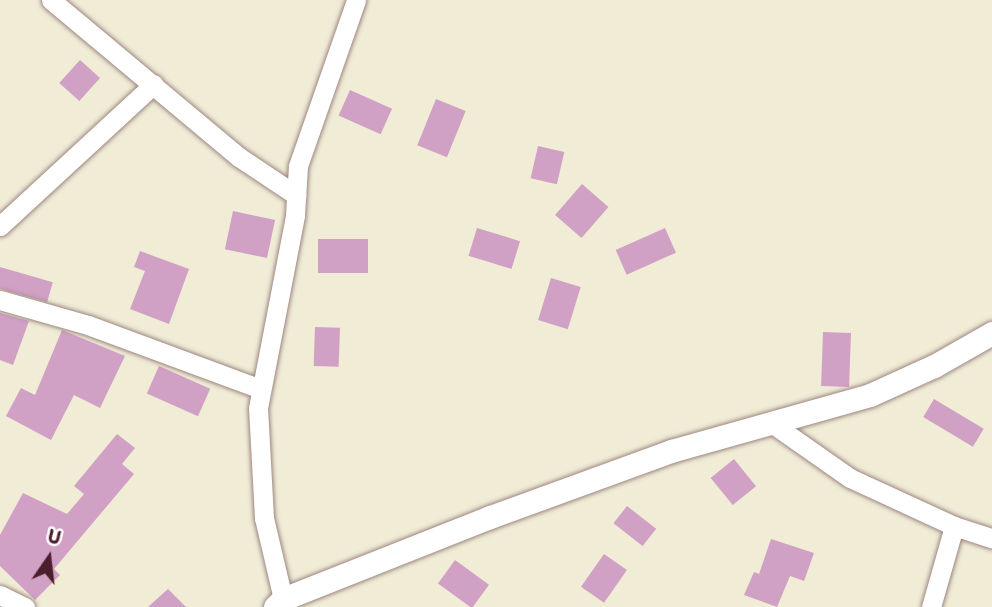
<!DOCTYPE html>
<html>
<head>
<meta charset="utf-8">
<style>
  body { margin:0 }
  #map { position:relative; width:992px; height:607px; overflow:hidden; background:#f0ecd6; font-family:"Shantell Sans",sans-serif }
  div>[style] { position:absolute }
  [style*='--x'] { left:calc(var(--x)*1px); top:calc(var(--y)*1px); width:calc(var(--w)*1px); rotate:calc(var(--a)*1deg) }
  .building>* { inset:0; background:#d1a0c5; transform-origin:0 0 }
  .roads { filter:drop-shadow(0 0 2px #9d8680) drop-shadow(0 0 2px #9d8680) }
  .minor>* { height:19px; margin:-9.5px; padding:0 9.5px; transform-origin:9.5px; border-radius:9.5px; background:#fff }
  .tertiary>* { height:23px; margin:-11.5px; padding:0 11.5px; transform-origin:11.5px; border-radius:11.5px; background:#fff }
  span { translate:-50% -50%; white-space:nowrap; text-align:center; line-height:1.15; -webkit-text-stroke:5px #fff; paint-order:stroke }
  .north { position:absolute; left:14px; top:523px; width:70px; height:70px; -webkit-text-stroke:5px #fff; paint-order:stroke; rotate:14deg; font-size:19px; font-weight:700; line-height:28px; text-align:center; color:#4a1f2b }
  .north::after { content:''; display:block; margin:auto; width:24px; height:32px; background:#4a1f2b; clip-path:polygon(50% 0,100% 100%,50% 72%,0 100%) }
</style>
</head>
<body>
<div id="map">
  <div class="building">
    <i style="left:80px;top:60px;width:27px;height:31px;rotate:42deg"></i>
    <i style="left:350px;top:90px;width:46px;height:28px;rotate:24deg"></i>
    <i style="left:436px;top:99px;width:32px;height:50px;rotate:22deg"></i>
    <i style="left:538px;top:146px;width:27px;height:33px;rotate:13deg"></i>
    <i style="left:582px;top:184px;width:35px;height:41px;rotate:41deg"></i>
    <i style="left:233px;top:211px;width:43px;height:39px;rotate:12deg"></i>
    <i style="left:477px;top:228px;width:45px;height:29px;rotate:17deg"></i>
    <i style="left:665px;top:228px;width:27px;height:54px;rotate:66deg"></i>
    <i style="left:318px;top:239px;width:50px;height:34px"></i>
    <i style="clip-path:polygon(140px 251px,189px 269px,169px 324px,130px 309px,145px 271px,134px 267px)"></i>
    <i style="left:0;top:267px;width:55px;height:21px;rotate:16deg"></i>
    <i style="left:551px;top:278px;width:31px;height:44px;rotate:17deg"></i>
    <i style="clip-path:polygon(0 313px,29px 321px,13px 365px,0 360px)"></i>
    <i style="left:315px;top:327px;width:25px;height:39px;rotate:2deg"></i>
    <i style="clip-path:polygon(62px 330px,125px 356px,100px 408px,74px 395px,51px 440px,6px 416px,21px 388px,35px 395px)"></i>
    <i style="left:823px;top:332px;width:28px;height:54px;rotate:2deg"></i>
    <i style="left:159px;top:366px;width:56px;height:30px;rotate:24deg"></i>
    <i style="left:934px;top:399px;width:58px;height:21px;rotate:31deg"></i>
    <i style="clip-path:polygon(117px 434px,135px 448px,122px 464px,134px 474px,54px 569px,60px 575px,35px 600px,0 566px,0 535px,23px 493px,67px 514px,84px 494px,74px 486px)"></i>
    <i style="left:734px;top:459px;width:35px;height:30px;rotate:51deg"></i>
    <i style="left:627px;top:506px;width:37px;height:22px;rotate:38deg"></i>
    <i style="clip-path:polygon(771px 539px,814px 553px,804px 581px,790px 576px,777px 607px,744px 595px,754px 572px,759px 574px)"></i>
    <i style="left:604px;top:554px;width:28px;height:40px;rotate:35deg"></i>
    <i style="left:455px;top:560px;width:42px;height:29px;rotate:36deg"></i>
    <i style="clip-path:polygon(168px 589px,186px 607px,148px 607px)"></i>
  </div>
  <div class="roads">
    <div class="minor">
      <i style="--x:51;--y:0;--w:245;--a:39.9"></i>
      <i style="--x:239;--y:157;--w:69;--a:33.7"></i>
      <i style="--x:0;--y:226;--w:209;--a:-42.7"></i>
      <i style="--x:0;--y:300;--w:91;--a:15.9"></i>
      <i style="--x:88;--y:325;--w:184;--a:20.3"></i>
      <i style="--x:770;--y:422;--w:98;--a:35"></i>
      <i style="--x:850;--y:478;--w:115;--a:24.8"></i>
      <i style="--x:954;--y:526;--w:40;--a:18"></i>
      <i style="--x:0;--y:595;--w:28;--a:26"></i>
      <i style="--x:283;--y:599;--w:83;--a:-103.2"></i>
      <i style="--x:264;--y:518;--w:110;--a:-93.1"></i>
      <i style="--x:258;--y:408;--w:197;--a:-79.1"></i>
      <i style="--x:295;--y:215;--w:49;--a:-86.5"></i>
      <i style="--x:298;--y:166;--w:176;--a:-70.7"></i>
      <i style="--x:931;--y:607;--w:84;--a:-74.1"></i>
    </div>
    <div class="tertiary">
      <i style="--x:275;--y:607;--w:11;--a:-45"></i>
      <i style="--x:283;--y:599;--w:223;--a:-21.6"></i>
      <i style="--x:490;--y:517;--w:193;--a:-20"></i>
      <i style="--x:671;--y:451;--w:207;--a:-15.7"></i>
      <i style="--x:870;--y:395;--w:70;--a:-24.4"></i>
      <i style="--x:934;--y:366;--w:67;--a:-29.6"></i>
    </div>
  </div>
  <div class="north">U</div>
</div>
</body>
</html>
